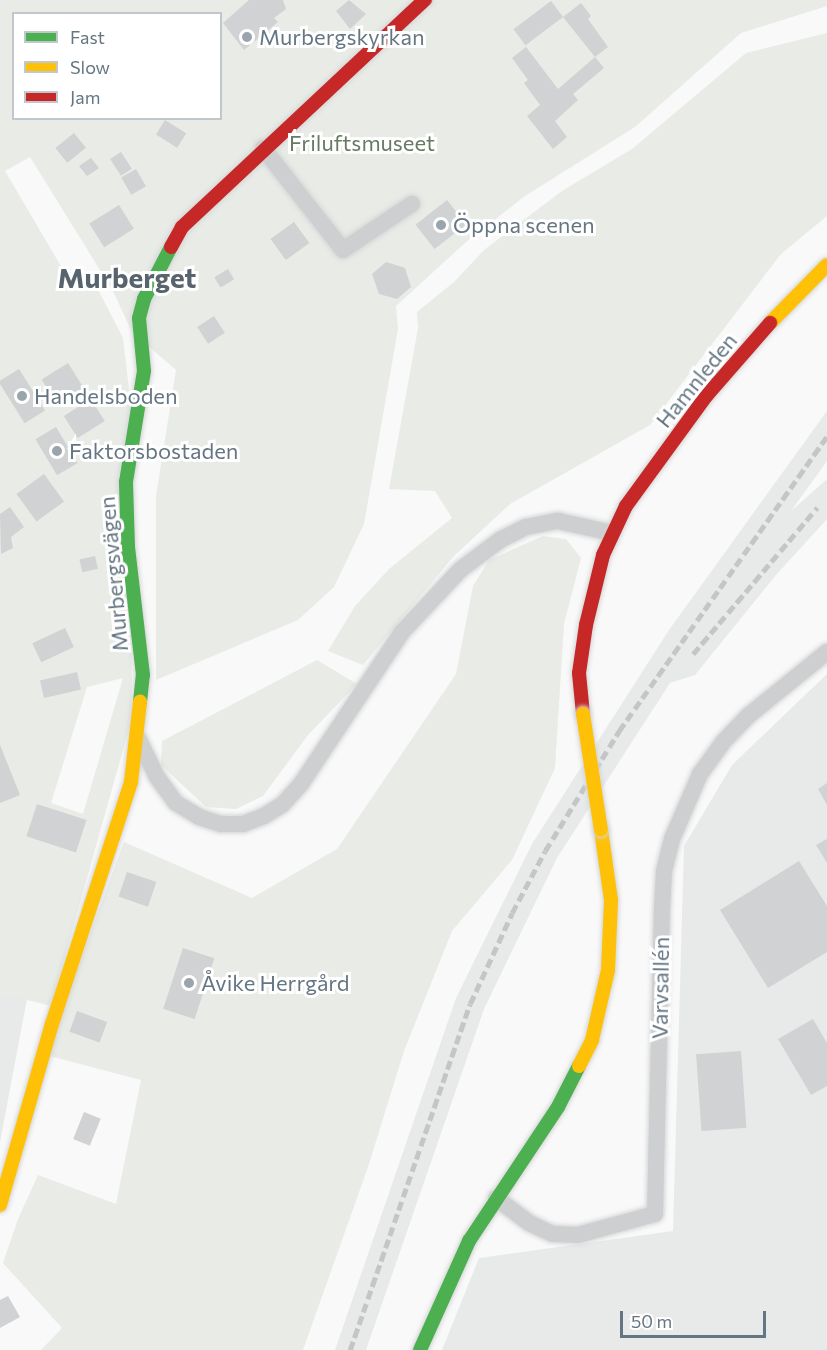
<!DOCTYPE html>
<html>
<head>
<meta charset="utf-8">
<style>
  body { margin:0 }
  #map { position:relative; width:827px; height:1350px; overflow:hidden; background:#f9f9f9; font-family:Commissioner,sans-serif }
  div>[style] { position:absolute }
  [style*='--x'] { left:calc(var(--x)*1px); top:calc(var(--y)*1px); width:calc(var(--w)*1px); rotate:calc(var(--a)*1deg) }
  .built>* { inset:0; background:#e8e9e9 }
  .green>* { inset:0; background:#e8ebe6 }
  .building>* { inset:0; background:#d0d2d3; transform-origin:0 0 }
  .roads { filter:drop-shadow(0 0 2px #d5d6d7) drop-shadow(0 0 2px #d5d6d7) }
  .street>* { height:16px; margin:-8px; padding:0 8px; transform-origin:8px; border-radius:8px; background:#cecfd0 }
  .fast>* { height:14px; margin:-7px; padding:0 7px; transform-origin:7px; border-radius:7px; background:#4caf50 }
  .slow>* { height:14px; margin:-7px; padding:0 7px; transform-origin:7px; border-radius:7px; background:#ffc107 }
  .jam>* { height:14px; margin:-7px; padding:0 7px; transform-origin:7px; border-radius:7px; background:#c62828 }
  .rail>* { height:4.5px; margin-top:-2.25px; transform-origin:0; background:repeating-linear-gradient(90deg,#c3c5c6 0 9px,transparent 0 13.5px) }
  .bridges { filter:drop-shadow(0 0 2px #d5d6d7) drop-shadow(0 0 2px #d5d6d7) }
  .slow-bridge>* { height:14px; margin:-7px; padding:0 7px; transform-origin:7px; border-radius:7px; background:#ffc107 }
  .dots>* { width:16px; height:16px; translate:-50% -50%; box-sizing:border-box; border:3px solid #fff; border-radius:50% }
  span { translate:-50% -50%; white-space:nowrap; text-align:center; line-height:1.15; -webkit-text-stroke:6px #fff; paint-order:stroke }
  .poi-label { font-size:22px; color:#657683 }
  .left { translate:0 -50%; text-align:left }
  .park-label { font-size:22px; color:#687a64 }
  .street-label { font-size:22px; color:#657683 }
  .district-label { font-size:28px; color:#57646e; font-weight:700 }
  .legend { position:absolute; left:12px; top:12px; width:210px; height:108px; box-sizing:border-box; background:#fff; border:2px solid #c1c8cd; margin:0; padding:8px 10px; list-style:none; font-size:18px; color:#657683 }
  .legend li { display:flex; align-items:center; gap:12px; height:30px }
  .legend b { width:30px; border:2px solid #c1c8cd }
  .scale { position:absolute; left:620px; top:1311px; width:146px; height:27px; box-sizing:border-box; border:3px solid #657683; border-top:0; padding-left:8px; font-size:18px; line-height:21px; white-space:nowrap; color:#657683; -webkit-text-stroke:4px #fff; paint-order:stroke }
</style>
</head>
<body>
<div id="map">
  <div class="built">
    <i style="clip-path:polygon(827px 411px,827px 461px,791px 511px,827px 479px,827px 519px,776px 575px,695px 675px,670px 683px,557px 858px,484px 1009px,366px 1350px,335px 1350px,456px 998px,532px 844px,669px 630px)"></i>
    <i style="clip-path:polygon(827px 674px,827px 1350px,442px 1350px,479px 1258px,673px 1231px,684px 846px,732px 765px)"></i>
    <i style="clip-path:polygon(0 993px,27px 999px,0 1142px)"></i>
  </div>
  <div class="green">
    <i style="clip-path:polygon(evenodd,0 0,827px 0,827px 6px,741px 33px,635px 127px,525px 196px,465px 243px,396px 306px,398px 329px,364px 524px,334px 587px,298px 620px,156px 680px,156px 496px,176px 370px,132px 332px,113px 291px,30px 157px,5px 171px,72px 285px,90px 274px,123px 338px,130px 398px,132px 718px,51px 1006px,0 993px,0 0,14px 14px,220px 14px,220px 118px,14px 118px,14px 14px,0 0,123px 678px,83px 814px,51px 803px,87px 687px,123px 678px)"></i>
    <i style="clip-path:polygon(827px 33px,827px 216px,781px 254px,650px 425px,510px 504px,453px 557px,363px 665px,328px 651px,355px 606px,389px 569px,452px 518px,435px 491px,389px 489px,418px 328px,417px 312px,454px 282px,484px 250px,562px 191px,632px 149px,746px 53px)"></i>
    <i style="clip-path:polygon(543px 536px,566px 539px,581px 558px,564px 624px,555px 768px,512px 860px,452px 931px,404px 1051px,368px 1167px,303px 1350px,41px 1350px,62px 1328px,3px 1263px,18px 1219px,38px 1175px,116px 1204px,141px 1080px,46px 1055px,124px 842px,252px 898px,337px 849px,456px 674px,473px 586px,489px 560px)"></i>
    <i style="clip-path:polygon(317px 660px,357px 684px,308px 735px,263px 796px,236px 809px,206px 807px,161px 765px,162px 741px)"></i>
  </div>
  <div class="building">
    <i style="clip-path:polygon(249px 0,283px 0,286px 9px,274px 18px,278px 22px,244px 50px,223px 23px)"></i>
    <i style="clip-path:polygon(349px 0,366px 14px,350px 29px,336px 11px)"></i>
    <i style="left:551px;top:1px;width:20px;height:47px;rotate:53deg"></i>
    <i style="clip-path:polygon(581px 3px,591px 16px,588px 19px,608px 47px,595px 57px,563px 17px)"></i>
    <i style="clip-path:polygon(526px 47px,558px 89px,595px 57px,604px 68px,573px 94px,578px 100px,555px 121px,567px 137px,553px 149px,527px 116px,540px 105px,524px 83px,528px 80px,512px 58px)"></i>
    <i style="left:165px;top:120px;width:25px;height:17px;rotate:32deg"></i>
    <i style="left:74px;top:133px;width:19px;height:24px;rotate:51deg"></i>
    <i style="left:121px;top:152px;width:20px;height:13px;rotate:57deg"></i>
    <i style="clip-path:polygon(91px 158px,99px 168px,87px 176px,79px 166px)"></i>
    <i style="left:136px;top:169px;width:20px;height:17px;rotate:60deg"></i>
    <i style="left:447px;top:200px;width:31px;height:40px;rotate:52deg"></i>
    <i style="left:119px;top:205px;width:28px;height:35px;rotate:58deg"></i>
    <i style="left:294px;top:222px;width:26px;height:29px;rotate:54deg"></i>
    <i style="clip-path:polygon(386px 262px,405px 268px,411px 287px,397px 299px,379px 294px,372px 274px)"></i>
    <i style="left:228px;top:269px;width:12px;height:16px;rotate:59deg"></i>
    <i style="left:214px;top:316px;width:20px;height:20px;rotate:57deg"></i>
    <i style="left:68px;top:363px;width:31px;height:31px;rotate:58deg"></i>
    <i style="left:19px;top:369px;width:49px;height:24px;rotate:58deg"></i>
    <i style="left:91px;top:399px;width:26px;height:32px;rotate:58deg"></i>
    <i style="left:56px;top:427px;width:42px;height:24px;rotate:59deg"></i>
    <i style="left:44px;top:474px;width:34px;height:34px;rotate:54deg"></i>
    <i style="clip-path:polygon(10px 507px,24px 527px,11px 537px,13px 548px,1px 554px,0 514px)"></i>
    <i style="left:95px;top:556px;width:13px;height:16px;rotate:77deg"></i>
    <i style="left:65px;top:628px;width:21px;height:36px;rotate:65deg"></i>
    <i style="left:77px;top:672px;width:18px;height:38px;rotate:77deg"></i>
    <i style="clip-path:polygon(0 745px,20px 795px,0 803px)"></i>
    <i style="clip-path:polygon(827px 783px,827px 805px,818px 789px)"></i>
    <i style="left:37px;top:804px;width:52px;height:34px;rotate:18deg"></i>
    <i style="clip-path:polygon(827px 839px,827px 863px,816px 845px)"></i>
    <i style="clip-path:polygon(799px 861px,827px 906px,827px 952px,768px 988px,720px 910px)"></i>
    <i style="left:127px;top:872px;width:31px;height:26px;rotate:19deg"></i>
    <i style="left:183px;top:948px;width:33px;height:64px;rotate:18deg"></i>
    <i style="left:77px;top:1011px;width:32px;height:22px;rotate:20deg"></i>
    <i style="clip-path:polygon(813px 1019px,827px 1043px,827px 1086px,811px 1095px,778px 1039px)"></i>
    <i style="left:741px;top:1051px;width:77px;height:45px;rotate:86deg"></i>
    <i style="left:84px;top:1112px;width:18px;height:29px;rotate:22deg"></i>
    <i style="clip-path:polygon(8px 1296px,20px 1317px,0 1328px,0 1300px)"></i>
  </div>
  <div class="roads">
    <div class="street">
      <i style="--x:263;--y:148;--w:130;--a:51.9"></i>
      <i style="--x:343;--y:250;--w:83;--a:-33.7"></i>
      <i style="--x:138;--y:738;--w:43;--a:64"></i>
      <i style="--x:157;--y:777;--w:32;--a:54"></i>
      <i style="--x:176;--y:803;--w:27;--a:31"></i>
      <i style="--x:199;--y:817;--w:23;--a:18"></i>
      <i style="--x:221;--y:824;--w:22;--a:0"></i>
      <i style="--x:243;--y:824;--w:22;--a:-21"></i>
      <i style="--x:264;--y:816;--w:22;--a:-32"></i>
      <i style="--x:283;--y:804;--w:27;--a:-48"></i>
      <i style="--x:301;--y:784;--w:182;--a:-56.4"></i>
      <i style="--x:402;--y:632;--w:85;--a:-46.9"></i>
      <i style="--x:460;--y:570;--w:50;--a:-36.9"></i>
      <i style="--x:500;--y:540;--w:29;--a:-27"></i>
      <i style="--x:526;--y:527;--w:33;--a:-11"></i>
      <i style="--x:558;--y:521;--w:55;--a:12.5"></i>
      <i style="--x:496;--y:1198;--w:41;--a:37.1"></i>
      <i style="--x:529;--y:1223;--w:26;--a:25"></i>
      <i style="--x:553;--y:1234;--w:25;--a:2"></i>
      <i style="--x:578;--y:1235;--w:80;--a:-15.3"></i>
      <i style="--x:655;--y:1214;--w:305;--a:-88.7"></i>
      <i style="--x:662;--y:909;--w:38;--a:-87"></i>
      <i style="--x:664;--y:871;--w:33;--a:-76"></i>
      <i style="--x:672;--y:839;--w:71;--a:-66.7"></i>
      <i style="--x:700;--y:774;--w:39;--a:-54"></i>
      <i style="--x:723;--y:742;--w:36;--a:-46"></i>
      <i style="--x:748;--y:716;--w:102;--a:-39"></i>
    </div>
    <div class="fast">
      <i style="--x:140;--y:702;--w:27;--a:-84"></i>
      <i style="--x:143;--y:675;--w:129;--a:-96.7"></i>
      <i style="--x:128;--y:547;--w:65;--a:-91.8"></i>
      <i style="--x:126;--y:482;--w:112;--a:-80.8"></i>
      <i style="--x:144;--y:371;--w:53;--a:-95.4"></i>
      <i style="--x:139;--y:318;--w:20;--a:-75"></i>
      <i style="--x:144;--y:299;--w:59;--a:-62.6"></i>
      <i style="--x:420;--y:1350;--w:120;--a:-65.8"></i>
      <i style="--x:469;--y:1241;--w:161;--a:-56.4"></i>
      <i style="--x:558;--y:1107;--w:46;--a:-62.9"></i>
    </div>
    <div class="slow">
      <i style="--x:770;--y:323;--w:81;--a:-45.5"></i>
      <i style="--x:579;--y:1066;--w:29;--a:-63"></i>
      <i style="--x:592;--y:1040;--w:72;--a:-77.1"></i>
      <i style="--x:608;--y:970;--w:70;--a:-87.5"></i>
      <i style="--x:611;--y:900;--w:71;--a:-98.1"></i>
      <i style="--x:0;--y:1205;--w:188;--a:-74"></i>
      <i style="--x:52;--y:1024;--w:255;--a:-71.9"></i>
      <i style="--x:131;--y:782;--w:81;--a:-83.6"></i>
    </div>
    <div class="jam">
      <i style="--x:171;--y:247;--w:23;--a:-61"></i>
      <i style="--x:182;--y:227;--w:333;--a:-43.1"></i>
      <i style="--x:583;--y:714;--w:41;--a:-95.6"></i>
      <i style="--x:579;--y:673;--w:49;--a:-81.7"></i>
      <i style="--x:586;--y:625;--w:72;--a:-76.3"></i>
      <i style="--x:603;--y:555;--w:54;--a:-64.9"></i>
      <i style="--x:626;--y:506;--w:137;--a:-53.9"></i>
      <i style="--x:707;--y:395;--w:96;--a:-48.8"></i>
    </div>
  </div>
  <div class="rail">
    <i style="--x:693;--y:654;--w:192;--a:-49.7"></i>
    <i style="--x:350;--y:1350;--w:366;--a:-70.9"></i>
    <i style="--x:470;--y:1004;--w:100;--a:-65.2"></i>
    <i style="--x:512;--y:913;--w:70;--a:-62"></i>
    <i style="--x:545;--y:851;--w:141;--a:-58.3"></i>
    <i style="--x:619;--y:731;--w:361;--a:-54.8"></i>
  </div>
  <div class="bridges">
    <div class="slow-bridge">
      <i style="--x:583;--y:714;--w:117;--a:81.2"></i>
    </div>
  </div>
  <div class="dots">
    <i style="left:247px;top:37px;background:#99a4ac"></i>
    <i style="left:441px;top:225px;background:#99a4ac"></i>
    <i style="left:22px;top:396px;background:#99a4ac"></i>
    <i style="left:57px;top:451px;background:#99a4ac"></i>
    <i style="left:189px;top:983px;background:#99a4ac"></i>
  </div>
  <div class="poi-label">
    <span class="left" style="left:259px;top:37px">Murbergskyrkan</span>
    <span class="left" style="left:453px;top:225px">Öppna scenen</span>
    <span class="left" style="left:34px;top:396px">Handelsboden</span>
    <span class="left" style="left:69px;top:451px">Faktorsbostaden</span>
    <span class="left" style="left:201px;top:983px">Åvike Herrgård</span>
  </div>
  <div class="park-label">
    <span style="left:362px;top:143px">Friluftsmuseet</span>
  </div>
  <div class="street-label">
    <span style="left:696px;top:380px;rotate:-51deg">Hamnleden</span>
    <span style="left:113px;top:574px;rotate:-95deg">Murbergsvägen</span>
    <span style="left:660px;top:988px;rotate:-89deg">Varvsallén</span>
  </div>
  <div class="district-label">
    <span style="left:127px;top:277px">Murberget</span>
  </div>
  <ul class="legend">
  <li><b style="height:8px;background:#4caf50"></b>Fast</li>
  <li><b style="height:8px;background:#ffc107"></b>Slow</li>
  <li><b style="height:8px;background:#c62828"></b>Jam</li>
  </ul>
  <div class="scale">50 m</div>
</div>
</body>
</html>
